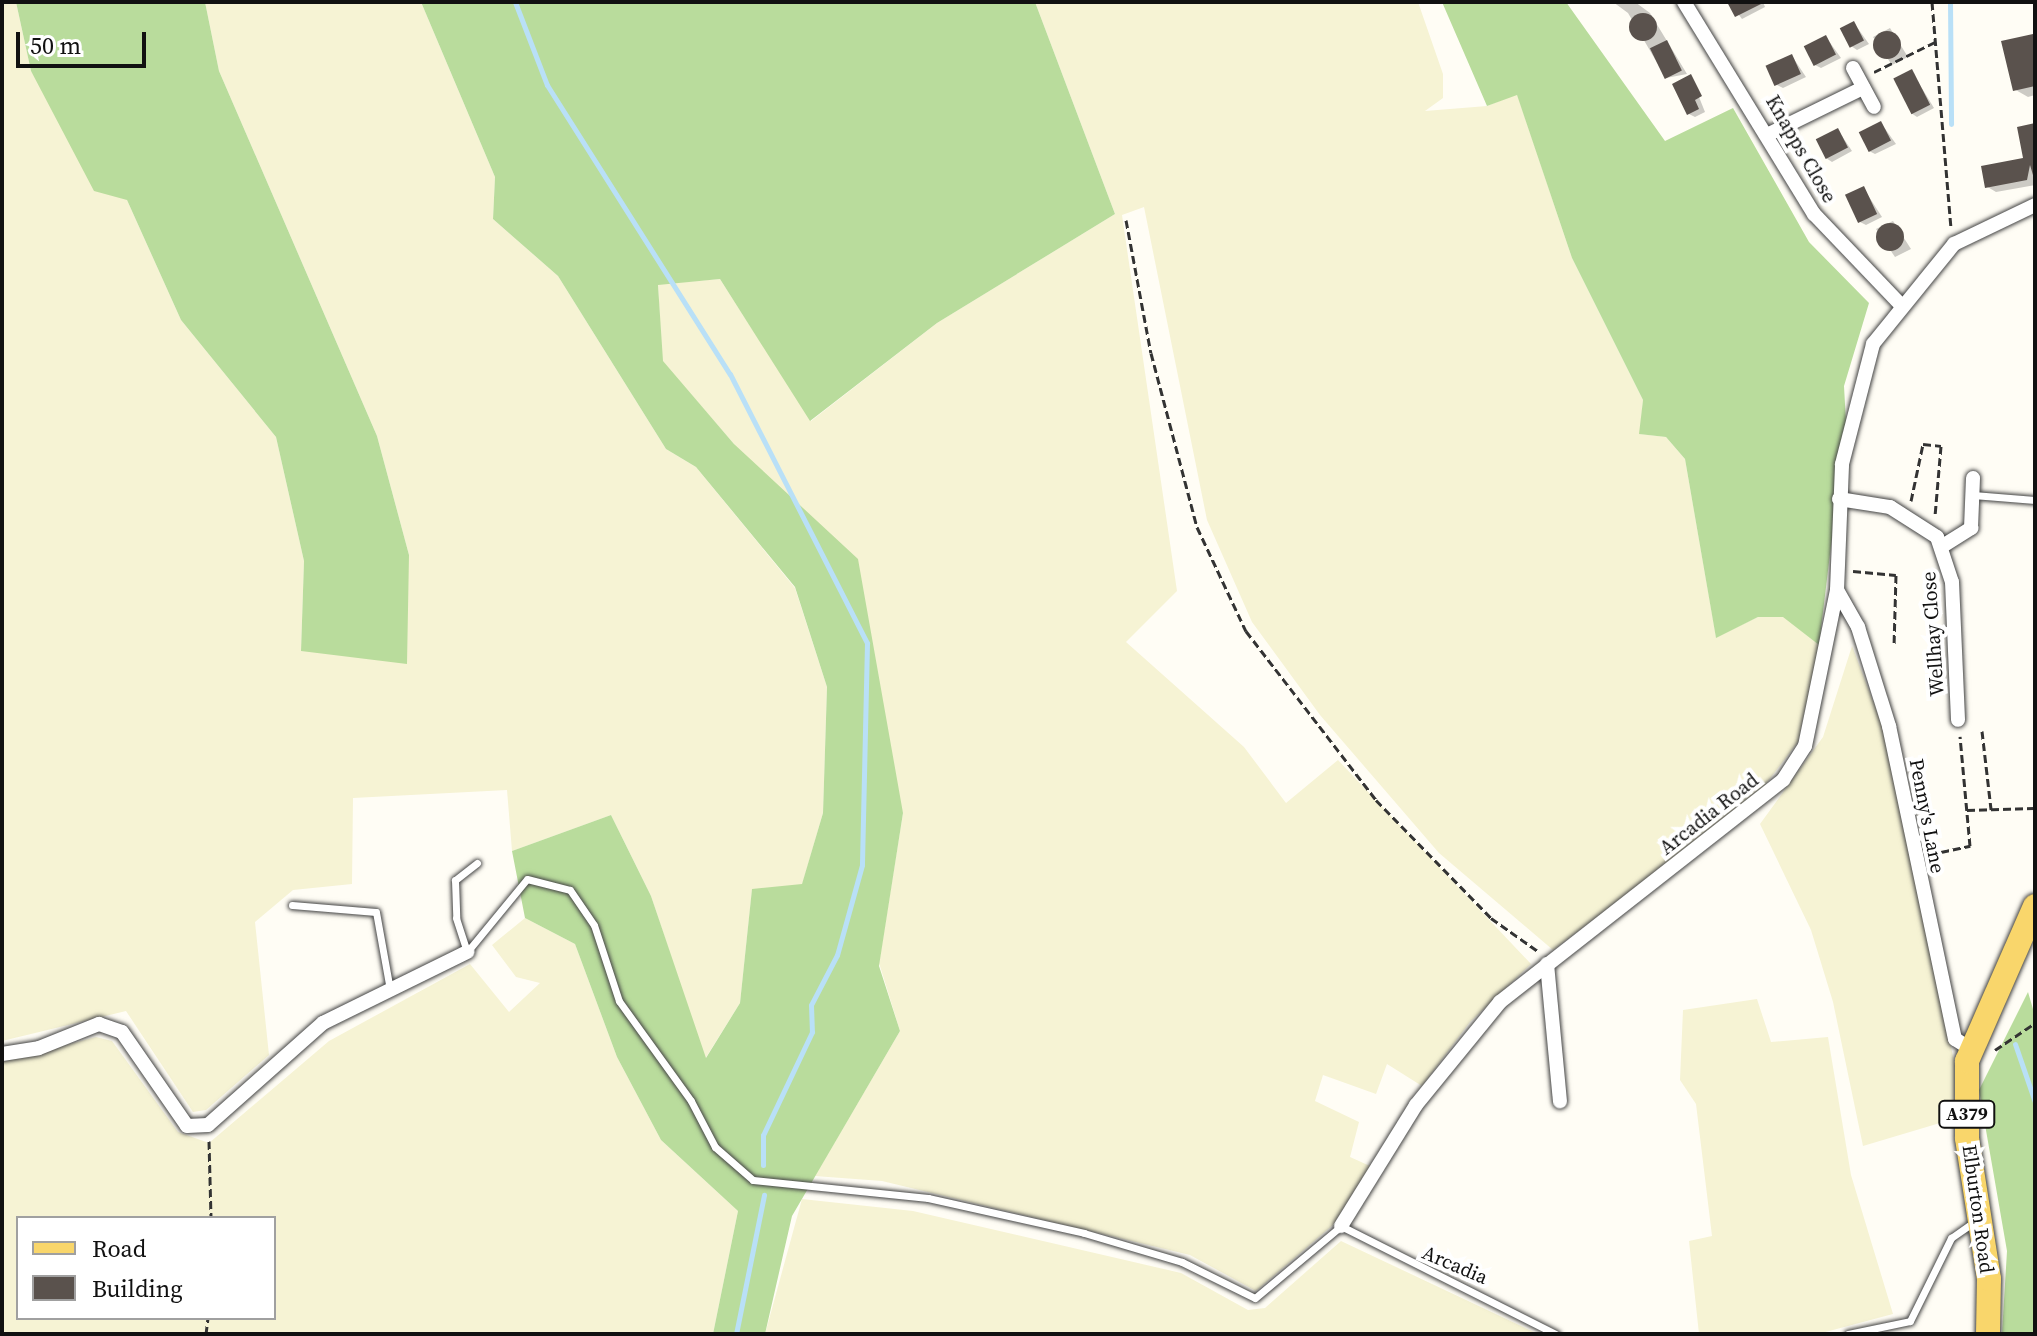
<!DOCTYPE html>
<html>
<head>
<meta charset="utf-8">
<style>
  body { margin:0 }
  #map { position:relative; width:2037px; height:1336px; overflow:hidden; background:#fffdf5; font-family:"Source Serif 4",serif }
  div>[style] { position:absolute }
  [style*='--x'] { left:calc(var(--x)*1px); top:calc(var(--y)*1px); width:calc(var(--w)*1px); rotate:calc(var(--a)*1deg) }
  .farmland>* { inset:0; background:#f6f3d4 }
  .forest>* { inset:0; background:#b9dc9c }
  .shadow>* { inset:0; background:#0003 }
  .stream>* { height:5px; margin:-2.5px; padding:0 2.5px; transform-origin:2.5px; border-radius:2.5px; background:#b9e0f7 }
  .building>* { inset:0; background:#5a524d; transform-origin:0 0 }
  .round { border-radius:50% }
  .path>* { height:3px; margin-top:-1.5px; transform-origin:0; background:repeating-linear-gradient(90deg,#333 0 8px,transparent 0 12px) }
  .roads { filter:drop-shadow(0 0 2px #444) drop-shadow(0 0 2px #444) }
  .service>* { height:7px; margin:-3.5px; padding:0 3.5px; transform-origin:3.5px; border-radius:3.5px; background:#fff }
  .minor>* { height:14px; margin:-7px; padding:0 7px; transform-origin:7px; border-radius:7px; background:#fff }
  .primary>* { height:24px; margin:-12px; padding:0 12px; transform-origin:12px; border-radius:12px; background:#f9d66b }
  span { translate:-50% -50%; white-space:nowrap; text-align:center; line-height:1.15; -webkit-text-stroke:8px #fff; paint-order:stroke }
  .shield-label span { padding:2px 6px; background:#fff; border:2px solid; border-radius:6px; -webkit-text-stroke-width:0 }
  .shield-label { font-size:18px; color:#111; font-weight:700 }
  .street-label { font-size:20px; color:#111 }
  .frame { position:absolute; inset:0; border:4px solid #111; pointer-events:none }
  .legend { position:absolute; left:16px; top:1216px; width:260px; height:104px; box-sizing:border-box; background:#fff; border:2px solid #a0a0a0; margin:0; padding:10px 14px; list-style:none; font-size:24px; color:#111 }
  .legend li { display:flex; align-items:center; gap:16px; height:40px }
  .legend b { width:40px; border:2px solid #a0a0a0 }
  .scale { position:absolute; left:16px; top:32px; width:130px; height:36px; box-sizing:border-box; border:4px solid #111; border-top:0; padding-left:10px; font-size:24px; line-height:28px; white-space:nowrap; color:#111; -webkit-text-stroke:6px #fff; paint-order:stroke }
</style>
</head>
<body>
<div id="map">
  <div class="farmland">
    <i style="clip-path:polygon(2px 2px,16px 2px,31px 71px,127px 200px,181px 320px,276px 437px,304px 561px,301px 651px,409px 555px,377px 436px,219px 71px,205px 2px,421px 2px,495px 177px,493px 219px,558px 276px,666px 449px,696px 467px,795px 588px,827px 687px,823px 813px,802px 885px,752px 890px,740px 1003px,705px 1059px,651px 896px,611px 815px,512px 851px,507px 790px,353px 798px,352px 884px,293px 890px,255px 922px,269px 1055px,206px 1110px,193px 1112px,126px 1011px,2px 1041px)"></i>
    <i style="clip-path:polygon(1035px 2px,1418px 2px,1443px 74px,1443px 98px,1425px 111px,1487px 106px,1517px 94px,1572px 258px,1643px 400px,1640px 434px,1666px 437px,1685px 459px,1716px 637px,1758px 617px,1784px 617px,1819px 645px,1798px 742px,1756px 797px,1553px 950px,1439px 853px,1320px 715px,1252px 622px,1207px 520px,1144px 207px,1122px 215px,1177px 591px,1126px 642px,1244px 747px,1286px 803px,1338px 760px,1531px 964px,1470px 1022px,1422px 1086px,1387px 1064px,1376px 1094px,1323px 1075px,1315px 1101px,1359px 1122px,1350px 1157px,1370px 1166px,1333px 1225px,1256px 1291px,1190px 1255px,882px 1181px,815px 1176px,900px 1031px,879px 963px,903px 813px,734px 444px,662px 361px,658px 284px,720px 279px,811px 421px,937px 323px,1115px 214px)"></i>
    <i style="clip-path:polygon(1852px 646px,1884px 730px,1958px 1080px,1950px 1120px,1863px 1146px,1833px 1002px,1811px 930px,1760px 824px,1823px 737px)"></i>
    <i style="clip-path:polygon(evenodd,525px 918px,575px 944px,617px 1057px,661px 1140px,738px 1211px,713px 1334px,2px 1334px,2px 1062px,96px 1037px,112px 1041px,178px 1132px,209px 1143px,329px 1041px,470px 964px,509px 1012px,540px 983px,516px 977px,492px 945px,525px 918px,18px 1218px,274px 1218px,274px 1318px,18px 1318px,18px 1218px)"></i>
    <i style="clip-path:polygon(1757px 999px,1771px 1042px,1828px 1037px,1851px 1175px,1893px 1314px,1818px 1334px,1699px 1334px,1689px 1241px,1712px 1236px,1696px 1104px,1680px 1080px,1683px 1010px)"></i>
    <i style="clip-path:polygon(802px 1199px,913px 1211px,1181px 1273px,1248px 1310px,1265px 1308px,1341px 1241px,1538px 1334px,765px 1334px)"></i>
  </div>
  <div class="forest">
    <i style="clip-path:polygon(16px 2px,205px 2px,219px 71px,377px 436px,409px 555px,407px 664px,301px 651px,304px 561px,276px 437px,181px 320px,127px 200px,94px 191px,31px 71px)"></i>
    <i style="clip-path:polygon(421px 2px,1035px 2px,1115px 214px,937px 323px,810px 421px,720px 279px,658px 285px,663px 361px,734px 444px,858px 559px,903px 813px,879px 966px,900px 1031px,792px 1216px,765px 1334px,713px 1334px,738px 1211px,661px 1140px,617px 1057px,575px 944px,525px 918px,512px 851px,611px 815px,651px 896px,706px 1058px,740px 1003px,752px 889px,802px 884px,823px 813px,827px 687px,795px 587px,696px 467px,666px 449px,558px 276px,493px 219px,495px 177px)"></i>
    <i style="clip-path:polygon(1442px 2px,1566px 2px,1665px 141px,1733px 108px,1809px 242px,1869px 303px,1844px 386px,1846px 422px,1819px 645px,1783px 617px,1758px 617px,1716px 638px,1685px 459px,1666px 437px,1639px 434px,1643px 400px,1572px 258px,1517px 95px,1487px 106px)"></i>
    <i style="clip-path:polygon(2028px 992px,2035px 1016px,2035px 1334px,2002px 1334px,2007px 1251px,1979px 1090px)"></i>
  </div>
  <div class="shadow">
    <i style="clip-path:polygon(1613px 2px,1635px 2px,1650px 13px,1687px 74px,1666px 78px,1628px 13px)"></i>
    <i style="clip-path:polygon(1729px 2px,1763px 2px,1765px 7px,1742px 19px)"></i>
    <i style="clip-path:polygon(1854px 23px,1869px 44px,1857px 50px,1851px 46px)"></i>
    <i style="clip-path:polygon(1890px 28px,1908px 57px,1892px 65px,1873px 37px)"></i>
    <i style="clip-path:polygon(2035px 36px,2035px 95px,2028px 97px,2014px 89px)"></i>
    <i style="clip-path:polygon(1826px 37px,1841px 58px,1821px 68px,1815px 65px)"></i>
    <i style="clip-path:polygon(1792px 56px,1806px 77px,1783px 88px,1777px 85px)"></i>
    <i style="clip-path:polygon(1912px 72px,1934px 108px,1917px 117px,1911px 113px)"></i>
    <i style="clip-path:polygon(1691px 77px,1705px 112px,1695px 117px,1689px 114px)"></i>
    <i style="clip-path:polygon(1881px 123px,1896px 144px,1875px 154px,1869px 151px)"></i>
    <i style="clip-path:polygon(2035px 125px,2035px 185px,1996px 192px,1986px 186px,2025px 159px)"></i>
    <i style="clip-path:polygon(1838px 130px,1852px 151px,1832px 162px,1826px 158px)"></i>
    <i style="clip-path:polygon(1864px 189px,1882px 217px,1866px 225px,1860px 222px)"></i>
    <i style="clip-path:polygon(1893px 221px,1911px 249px,1895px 257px,1876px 229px)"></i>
  </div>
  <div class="stream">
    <i style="--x:515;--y:2;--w:89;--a:68.9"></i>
    <i style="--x:547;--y:85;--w:342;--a:57.7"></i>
    <i style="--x:730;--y:374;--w:302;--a:63"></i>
    <i style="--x:867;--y:643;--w:222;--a:91.3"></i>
    <i style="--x:862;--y:865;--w:93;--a:105.5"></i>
    <i style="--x:837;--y:955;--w:56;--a:117.5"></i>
    <i style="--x:811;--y:1005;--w:27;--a:88"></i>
    <i style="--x:812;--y:1032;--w:114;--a:115.4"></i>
    <i style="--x:763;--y:1135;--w:30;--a:90"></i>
    <i style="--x:1950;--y:2;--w:122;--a:89.5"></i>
    <i style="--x:2015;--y:1044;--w:61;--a:71"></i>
    <i style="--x:736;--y:1334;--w:142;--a:-78.6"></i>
  </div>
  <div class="building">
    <i style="clip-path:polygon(1727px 2px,1765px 2px,1735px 17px)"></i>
    <i class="round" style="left:1629px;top:13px;width:28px;height:28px"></i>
    <i style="left:1854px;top:21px;width:22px;height:16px;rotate:63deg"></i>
    <i style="clip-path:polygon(2035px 22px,2035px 86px,2013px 91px,2001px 41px,2033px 34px)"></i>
    <i class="round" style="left:1873px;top:31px;width:28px;height:28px"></i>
    <i style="left:1826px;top:35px;width:22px;height:25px;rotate:63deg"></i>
    <i style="left:1667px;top:40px;width:34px;height:19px;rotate:64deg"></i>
    <i style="left:1792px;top:54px;width:22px;height:29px;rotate:66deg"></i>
    <i style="left:1912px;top:69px;width:40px;height:21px;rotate:63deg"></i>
    <i style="clip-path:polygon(1691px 74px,1702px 96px,1695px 100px,1699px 109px,1687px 115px,1672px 84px)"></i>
    <i style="left:1881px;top:121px;width:22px;height:25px;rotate:63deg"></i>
    <i style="clip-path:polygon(2035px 123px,2035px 182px,2030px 165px,2027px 180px,1985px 188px,1981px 166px,2023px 158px,2017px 127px)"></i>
    <i style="left:1838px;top:128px;width:22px;height:25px;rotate:63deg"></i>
    <i style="left:1864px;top:186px;width:31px;height:21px;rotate:65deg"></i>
    <i class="round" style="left:1876px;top:223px;width:28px;height:28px"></i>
  </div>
  <div class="path">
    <i style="--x:1932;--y:2;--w:228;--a:85.2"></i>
    <i style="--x:1874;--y:72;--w:68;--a:-26.2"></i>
    <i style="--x:1126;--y:220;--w:135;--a:79.4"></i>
    <i style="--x:1151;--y:353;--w:180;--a:75.2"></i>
    <i style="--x:1197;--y:527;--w:115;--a:64.8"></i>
    <i style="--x:1246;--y:631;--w:213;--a:52.4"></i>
    <i style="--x:1376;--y:800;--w:165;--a:45.7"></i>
    <i style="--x:1491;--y:918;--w:59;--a:35.3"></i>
    <i style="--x:1911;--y:501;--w:58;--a:-78.1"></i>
    <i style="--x:1923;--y:444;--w:18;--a:6"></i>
    <i style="--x:1941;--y:446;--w:70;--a:94.9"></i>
    <i style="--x:1853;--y:571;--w:43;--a:5.3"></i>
    <i style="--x:1896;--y:575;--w:70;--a:91.6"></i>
    <i style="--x:1982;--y:731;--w:79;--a:83.4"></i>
    <i style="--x:1967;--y:810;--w:68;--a:-1.7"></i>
    <i style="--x:1941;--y:852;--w:30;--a:-12"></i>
    <i style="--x:1970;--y:846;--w:110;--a:-95.2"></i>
    <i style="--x:1995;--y:1050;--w:48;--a:-34"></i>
    <i style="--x:209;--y:1141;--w:77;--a:88.5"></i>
    <i style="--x:206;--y:1334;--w:16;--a:-83"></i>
  </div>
  <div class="roads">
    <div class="service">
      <i style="--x:1973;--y:495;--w:62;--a:4.6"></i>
      <i style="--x:477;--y:863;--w:28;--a:142"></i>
      <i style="--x:455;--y:880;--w:38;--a:88"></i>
      <i style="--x:456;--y:918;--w:36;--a:72"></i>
      <i style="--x:467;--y:952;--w:94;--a:-50.6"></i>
      <i style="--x:527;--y:879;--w:44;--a:14.3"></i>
      <i style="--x:570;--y:890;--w:42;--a:55.6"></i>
      <i style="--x:594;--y:925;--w:80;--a:71.8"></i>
      <i style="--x:619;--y:1001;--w:123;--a:54.2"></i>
      <i style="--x:691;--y:1101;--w:52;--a:62.4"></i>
      <i style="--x:715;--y:1147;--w:50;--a:41"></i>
      <i style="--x:753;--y:1180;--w:176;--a:5.9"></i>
      <i style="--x:928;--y:1198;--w:160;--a:12.6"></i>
      <i style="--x:1084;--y:1233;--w:102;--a:16.5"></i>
      <i style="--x:1182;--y:1262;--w:81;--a:26.3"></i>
      <i style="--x:1255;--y:1298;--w:112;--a:-39.9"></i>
      <i style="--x:1341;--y:1226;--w:241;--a:26.7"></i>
      <i style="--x:292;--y:905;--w:84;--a:4.8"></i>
      <i style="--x:376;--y:912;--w:79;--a:79.8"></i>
      <i style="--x:1848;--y:1334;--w:63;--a:-11.8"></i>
      <i style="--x:1910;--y:1321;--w:93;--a:-63.7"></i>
      <i style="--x:1951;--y:1238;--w:29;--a:-35"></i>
    </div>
    <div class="minor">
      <i style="--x:1684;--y:2;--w:249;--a:58.5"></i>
      <i style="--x:1814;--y:214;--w:123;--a:46.3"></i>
      <i style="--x:1853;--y:68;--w:44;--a:61.7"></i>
      <i style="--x:1769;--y:134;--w:105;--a:-26.1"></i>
      <i style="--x:1839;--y:499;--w:52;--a:8.9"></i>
      <i style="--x:1890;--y:507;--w:56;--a:32.6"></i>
      <i style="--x:1937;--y:537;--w:47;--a:71.6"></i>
      <i style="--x:1952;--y:582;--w:138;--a:87.5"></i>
      <i style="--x:1941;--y:547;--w:36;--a:-32"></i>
      <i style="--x:1971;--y:528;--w:50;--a:-87.7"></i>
      <i style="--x:1837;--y:590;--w:43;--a:60.4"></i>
      <i style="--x:1858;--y:627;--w:104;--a:72.6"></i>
      <i style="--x:1889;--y:726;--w:320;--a:78.1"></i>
      <i style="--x:1955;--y:1039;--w:19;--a:32"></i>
      <i style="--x:1547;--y:964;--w:138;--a:84.6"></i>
      <i style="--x:2;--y:1054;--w:37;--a:-9"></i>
      <i style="--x:39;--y:1048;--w:65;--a:-21.8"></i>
      <i style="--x:99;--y:1024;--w:24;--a:19"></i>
      <i style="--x:122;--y:1032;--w:114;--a:55.3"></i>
      <i style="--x:187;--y:1126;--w:21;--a:-3"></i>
      <i style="--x:208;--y:1125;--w:154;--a:-41.6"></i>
      <i style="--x:323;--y:1023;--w:161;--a:-26.2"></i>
      <i style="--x:1341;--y:1226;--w:142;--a:-58.2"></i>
      <i style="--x:1416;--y:1105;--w:133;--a:-50.8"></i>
      <i style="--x:1500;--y:1002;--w:360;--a:-38.1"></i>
      <i style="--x:1783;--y:780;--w:40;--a:-57.1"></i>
      <i style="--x:1805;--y:746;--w:159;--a:-78.4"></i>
      <i style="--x:1837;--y:590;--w:126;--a:-87.7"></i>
      <i style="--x:1842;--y:464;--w:124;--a:-75.5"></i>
      <i style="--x:1873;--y:344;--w:129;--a:-51"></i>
      <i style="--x:1954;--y:244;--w:90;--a:-25.7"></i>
    </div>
    <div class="primary">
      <i style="--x:1988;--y:1334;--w:55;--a:-89"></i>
      <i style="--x:1989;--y:1279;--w:143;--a:-98.9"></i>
      <i style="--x:1967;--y:1138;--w:77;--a:-90"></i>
      <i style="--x:1967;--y:1061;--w:169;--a:-66.3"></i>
    </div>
  </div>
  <div class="shield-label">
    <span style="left:1967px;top:1114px">A379</span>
  </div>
  <div class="street-label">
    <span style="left:1801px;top:149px;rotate:60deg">Knapps Close</span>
    <span style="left:1933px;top:634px;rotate:-94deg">Wellhay Close</span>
    <span style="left:1709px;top:814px;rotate:-38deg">Arcadia Road</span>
    <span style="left:1927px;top:816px;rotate:79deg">Penny's Lane</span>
    <span style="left:1978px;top:1209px;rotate:82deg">Elburton Road</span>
    <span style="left:1455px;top:1265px;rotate:23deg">Arcadia</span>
  </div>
  <div class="frame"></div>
  <ul class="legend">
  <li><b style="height:10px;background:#f9d66b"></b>Road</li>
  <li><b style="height:22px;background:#5a524d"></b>Building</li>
  </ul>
  <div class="scale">50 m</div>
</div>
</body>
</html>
